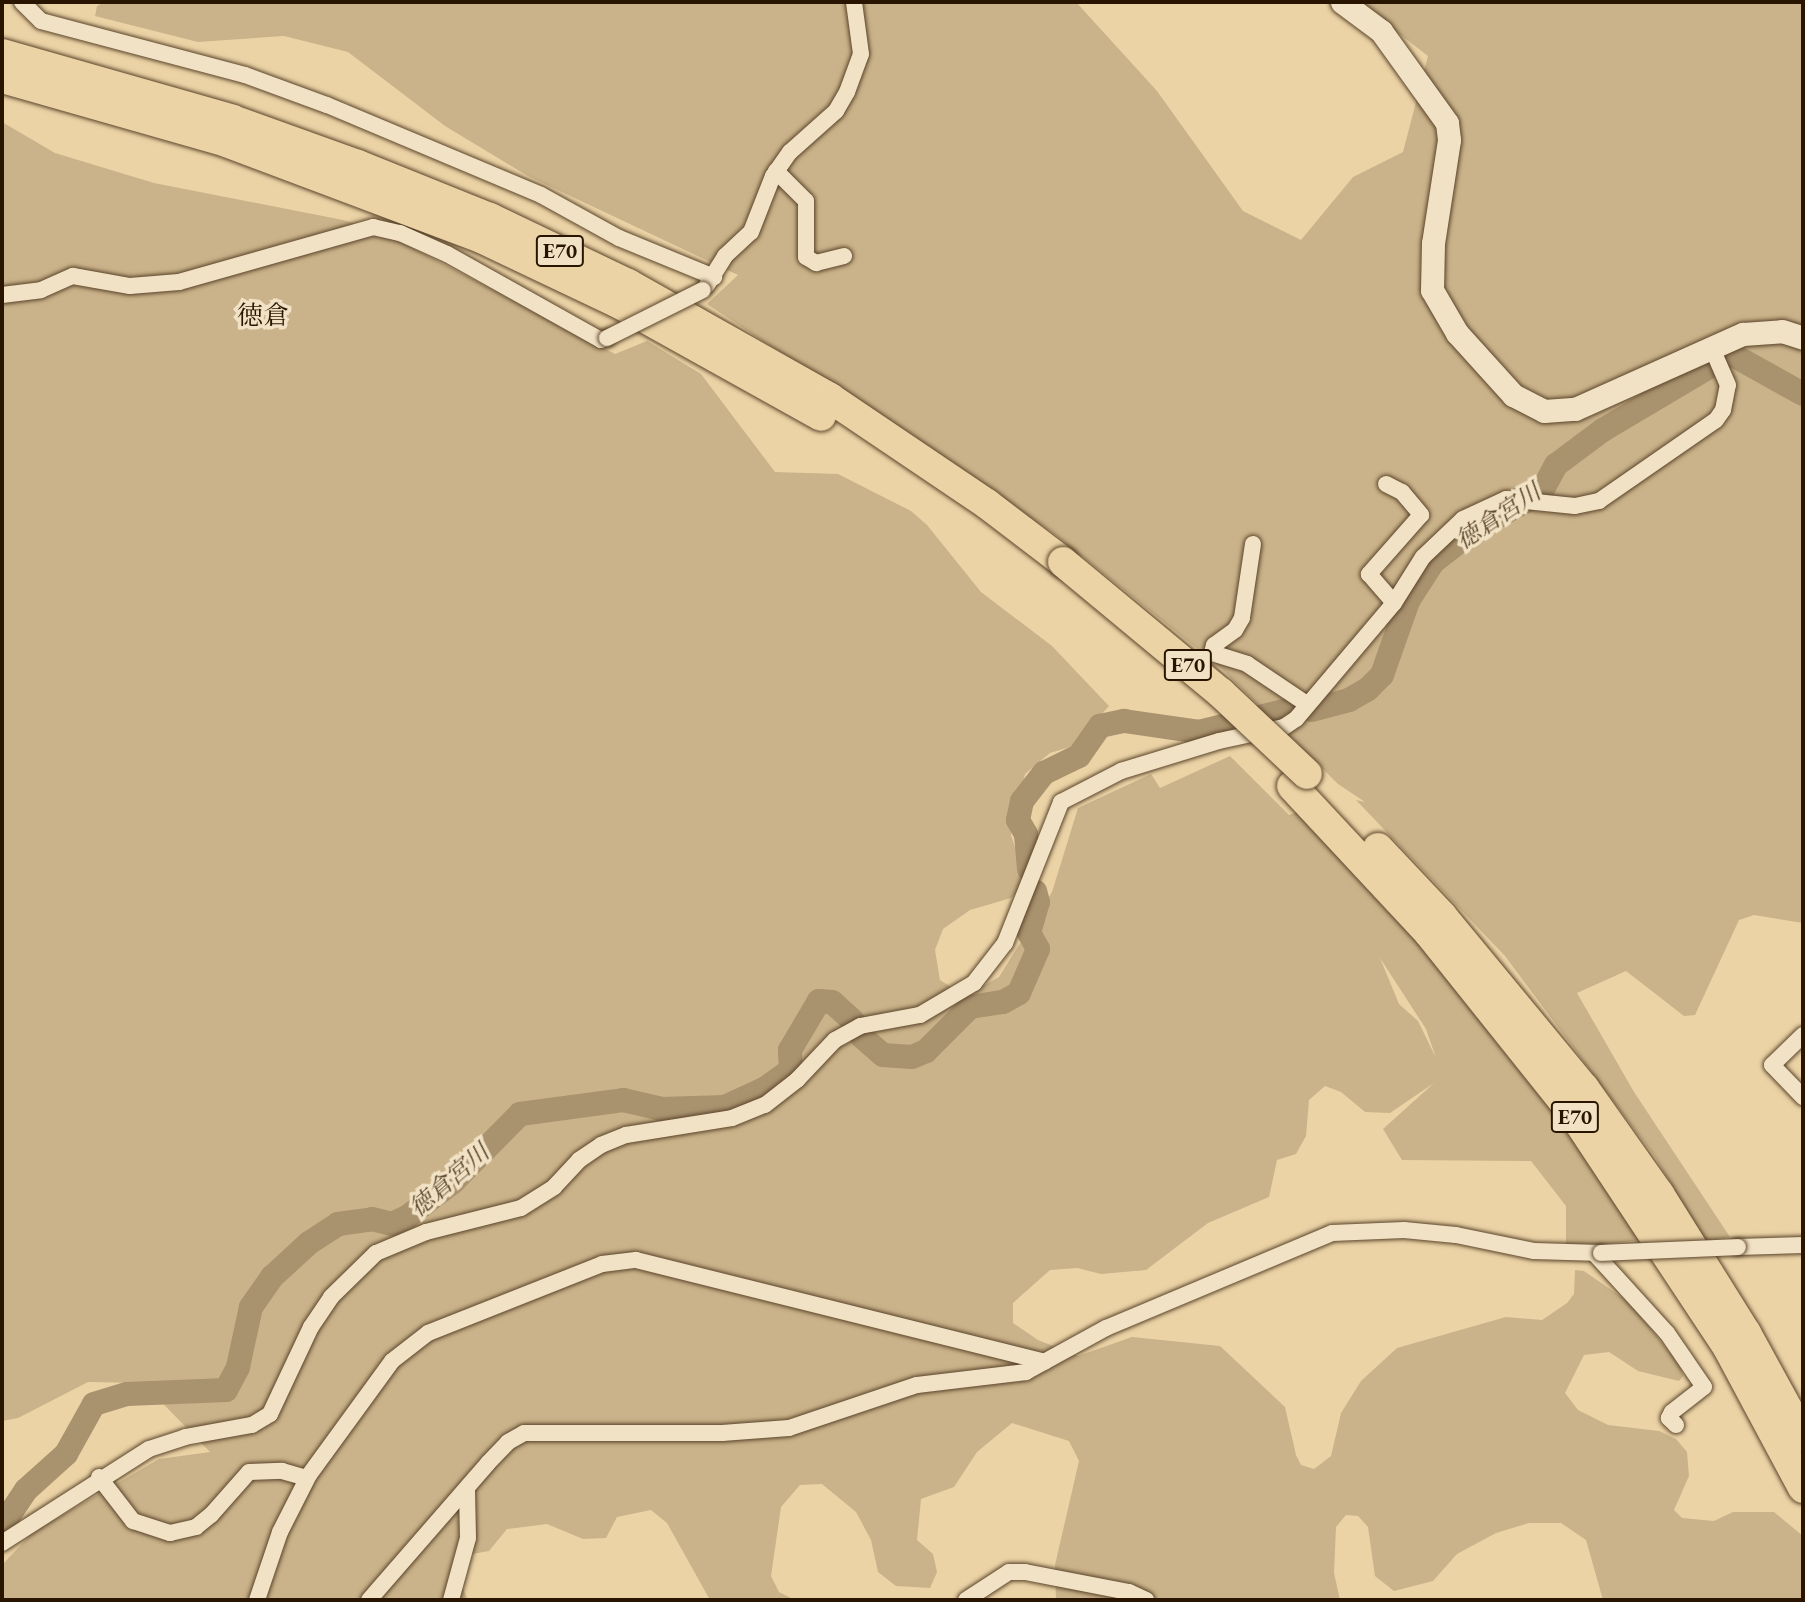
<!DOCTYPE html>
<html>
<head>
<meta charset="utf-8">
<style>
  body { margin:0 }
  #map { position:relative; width:1805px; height:1602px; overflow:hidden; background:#ebd3a6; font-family:"EB Garamond","Noto Serif JP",serif }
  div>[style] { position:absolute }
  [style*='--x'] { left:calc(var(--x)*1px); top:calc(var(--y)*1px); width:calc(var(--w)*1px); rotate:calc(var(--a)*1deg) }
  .green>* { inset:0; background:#cab38a }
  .river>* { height:24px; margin:-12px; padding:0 12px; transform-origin:12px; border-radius:12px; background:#a9926e }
  .roads { filter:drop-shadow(0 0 2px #5a442a) drop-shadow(0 0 2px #5a442a) }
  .street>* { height:16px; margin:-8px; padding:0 8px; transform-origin:8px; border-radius:8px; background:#f2e2c5 }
  .secondary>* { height:23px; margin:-11.5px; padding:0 11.5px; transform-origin:11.5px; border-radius:11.5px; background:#f2e2c5 }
  .highway>* { height:30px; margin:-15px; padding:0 15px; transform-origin:15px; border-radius:15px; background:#ebd3a6 }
  .bridges { filter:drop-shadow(0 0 2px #5a442a) drop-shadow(0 0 2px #5a442a) }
  .street-bridge>* { height:16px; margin:-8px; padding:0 8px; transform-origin:8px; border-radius:8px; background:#f2e2c5 }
  .highway-bridge>* { height:30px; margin:-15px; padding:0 15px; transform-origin:15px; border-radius:15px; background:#ebd3a6 }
  span { translate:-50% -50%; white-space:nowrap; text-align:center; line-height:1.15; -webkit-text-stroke:7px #f2e2c5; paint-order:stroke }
  .shield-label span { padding:2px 5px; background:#f2e2c5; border:2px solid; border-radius:5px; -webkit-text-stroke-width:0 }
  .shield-label { font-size:21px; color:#291400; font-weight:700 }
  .water-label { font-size:24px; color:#5c462c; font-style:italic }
  .quarter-label { font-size:26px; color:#291400 }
  .frame { position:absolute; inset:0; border:4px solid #291400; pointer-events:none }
</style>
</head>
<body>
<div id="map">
  <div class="green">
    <i style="clip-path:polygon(104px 2px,1076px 2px,1157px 91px,1243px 211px,1301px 240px,1353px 177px,1403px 152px,1428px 56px,1358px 2px,1803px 2px,1803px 923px,1754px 915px,1739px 920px,1695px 1015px,1684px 1016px,1626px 971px,1577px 993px,1634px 1092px,1730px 1237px,1705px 1241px,1655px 1157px,1505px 956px,1356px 800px,1365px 802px,1338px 784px,1221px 668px,1052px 532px,707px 304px,738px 275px,528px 176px,445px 126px,348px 52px,284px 36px,198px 42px,95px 16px,97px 6px)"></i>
    <i style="clip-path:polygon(evenodd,2px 122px,55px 153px,154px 183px,343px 220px,382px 232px,615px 354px,647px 341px,701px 374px,775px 472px,838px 474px,911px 511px,927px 525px,981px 592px,1052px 646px,1109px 706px,1073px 746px,1050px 753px,1025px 774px,1011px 835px,1026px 881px,1011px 898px,970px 910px,943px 929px,935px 950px,940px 980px,965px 996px,999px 977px,1052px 892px,1078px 808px,1151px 774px,1160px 788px,1230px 756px,1289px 815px,1301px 811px,1360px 872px,1543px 1094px,1648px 1239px,1566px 1249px,1566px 1206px,1531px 1161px,1402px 1160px,1383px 1129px,1434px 1083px,1390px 1113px,1365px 1112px,1341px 1092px,1325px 1086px,1309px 1100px,1306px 1136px,1296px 1154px,1277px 1160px,1269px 1197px,1208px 1223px,1146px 1270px,1101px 1274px,1077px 1268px,1050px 1270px,1013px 1303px,1013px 1323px,1038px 1340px,1078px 1356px,1132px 1337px,1220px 1346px,1285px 1407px,1296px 1455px,1301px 1465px,1314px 1469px,1331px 1456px,1341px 1413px,1361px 1381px,1397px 1348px,1506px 1317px,1542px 1320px,1567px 1303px,1574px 1294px,1575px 1270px,1584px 1271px,1630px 1303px,1679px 1364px,1683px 1376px,1679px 1381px,1638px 1371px,1609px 1352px,1584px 1355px,1565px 1393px,1578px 1410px,1608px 1425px,1659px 1431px,1676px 1439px,1687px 1452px,1689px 1476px,1674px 1510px,1682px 1518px,1714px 1521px,1733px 1512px,1774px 1512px,1803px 1536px,1803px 1600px,1603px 1600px,1586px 1540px,1561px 1523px,1529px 1523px,1496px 1533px,1457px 1554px,1433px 1581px,1394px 1591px,1375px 1576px,1368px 1527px,1358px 1516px,1346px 1515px,1336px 1527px,1334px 1573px,1340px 1600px,1056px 1600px,1055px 1565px,1079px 1461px,1069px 1441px,1012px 1423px,977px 1452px,954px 1487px,921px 1499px,917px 1540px,933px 1554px,937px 1572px,930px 1588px,896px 1586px,878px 1572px,871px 1540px,856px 1512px,822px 1484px,800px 1485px,781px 1507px,771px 1576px,779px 1592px,795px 1600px,710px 1600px,667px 1523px,651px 1510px,617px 1517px,606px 1538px,583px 1539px,547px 1524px,507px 1529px,489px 1551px,472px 1554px,458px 1578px,468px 1600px,2px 1600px,2px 1565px,32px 1533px,159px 1459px,210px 1452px,143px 1383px,88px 1382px,18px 1418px,2px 1421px,2px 122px,1380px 958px,1426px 1029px,1436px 1058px,1418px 1021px,1399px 1004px,1380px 958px)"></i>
  </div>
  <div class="river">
    <i style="--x:1312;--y:710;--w:38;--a:-15"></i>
    <i style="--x:1349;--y:700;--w:22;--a:-30"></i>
    <i style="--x:1368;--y:689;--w:20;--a:-45"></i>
    <i style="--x:1382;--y:675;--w:78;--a:-70.6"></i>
    <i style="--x:1408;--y:601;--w:46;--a:-57.3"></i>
    <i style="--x:1433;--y:562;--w:57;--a:-37.9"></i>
    <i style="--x:1478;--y:527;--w:72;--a:-28.4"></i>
    <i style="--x:1541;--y:493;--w:32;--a:-62"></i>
    <i style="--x:1556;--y:465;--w:59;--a:-36.7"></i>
    <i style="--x:1603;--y:430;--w:149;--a:-30.7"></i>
    <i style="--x:1731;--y:354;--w:82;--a:29.1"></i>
    <i style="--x:1029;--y:869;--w:35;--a:-95"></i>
    <i style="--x:1026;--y:834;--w:16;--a:-120"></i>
    <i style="--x:1018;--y:820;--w:19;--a:-78"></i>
    <i style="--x:1022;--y:801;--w:36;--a:-52"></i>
    <i style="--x:1044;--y:773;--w:39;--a:-26"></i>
    <i style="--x:1079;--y:756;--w:37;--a:-55"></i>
    <i style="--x:1100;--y:726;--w:25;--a:-12"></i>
    <i style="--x:1124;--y:721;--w:76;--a:8.3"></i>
    <i style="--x:1199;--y:732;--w:96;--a:-13.9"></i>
    <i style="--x:861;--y:1036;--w:29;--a:41"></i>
    <i style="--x:883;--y:1055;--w:29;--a:4"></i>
    <i style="--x:912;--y:1057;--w:15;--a:-23"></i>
    <i style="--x:926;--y:1051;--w:62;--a:-45"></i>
    <i style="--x:970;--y:1007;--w:33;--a:-9"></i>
    <i style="--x:1003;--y:1002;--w:18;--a:-29"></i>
    <i style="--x:1019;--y:993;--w:48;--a:-66.6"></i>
    <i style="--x:1038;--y:949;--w:18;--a:-119"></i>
    <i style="--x:1029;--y:933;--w:32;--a:-74"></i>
    <i style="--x:1038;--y:902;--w:11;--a:-105"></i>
    <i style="--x:2;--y:1526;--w:43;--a:-56.3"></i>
    <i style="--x:26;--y:1490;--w:54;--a:-42"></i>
    <i style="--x:66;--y:1454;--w:57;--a:-60.8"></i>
    <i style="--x:94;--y:1404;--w:34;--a:-17"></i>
    <i style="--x:127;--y:1394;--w:99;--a:-2.3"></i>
    <i style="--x:226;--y:1390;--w:26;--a:-62"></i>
    <i style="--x:238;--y:1367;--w:61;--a:-77.8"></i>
    <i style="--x:251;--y:1307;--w:37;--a:-55"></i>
    <i style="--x:272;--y:1277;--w:50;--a:-42.6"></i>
    <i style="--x:309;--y:1243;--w:35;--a:-33"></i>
    <i style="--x:338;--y:1224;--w:34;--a:-8"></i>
    <i style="--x:372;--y:1219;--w:21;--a:14"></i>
    <i style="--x:392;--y:1224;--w:17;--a:-25"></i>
    <i style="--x:407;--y:1217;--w:58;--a:-37.3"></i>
    <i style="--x:453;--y:1182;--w:95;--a:-45.4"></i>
    <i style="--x:520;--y:1114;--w:104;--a:-7.7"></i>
    <i style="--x:623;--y:1100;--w:39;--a:13"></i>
    <i style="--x:661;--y:1109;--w:64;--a:-1.8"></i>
    <i style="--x:725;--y:1107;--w:45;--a:-24.9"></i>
    <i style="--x:766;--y:1088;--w:31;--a:-36"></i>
    <i style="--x:791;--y:1070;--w:20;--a:-93"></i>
    <i style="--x:790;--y:1050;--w:57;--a:-59.4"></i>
    <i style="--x:819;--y:1001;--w:13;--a:4"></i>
    <i style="--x:832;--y:1002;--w:28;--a:42"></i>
  </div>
  <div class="roads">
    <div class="street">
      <i style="--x:22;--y:2;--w:27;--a:45"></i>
      <i style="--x:41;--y:21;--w:211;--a:14.8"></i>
      <i style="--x:245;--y:75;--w:87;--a:20.1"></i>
      <i style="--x:327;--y:105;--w:232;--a:22.8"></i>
      <i style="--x:541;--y:195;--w:89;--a:28.9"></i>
      <i style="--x:619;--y:238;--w:103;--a:22.3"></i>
      <i style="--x:776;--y:171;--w:42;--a:45"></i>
      <i style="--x:806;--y:201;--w:56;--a:90"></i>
      <i style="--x:806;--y:257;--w:12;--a:31"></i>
      <i style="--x:816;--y:263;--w:29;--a:-14"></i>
      <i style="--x:707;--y:285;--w:34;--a:-58"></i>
      <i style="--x:725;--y:256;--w:35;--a:-43"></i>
      <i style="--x:751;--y:232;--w:60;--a:-68.6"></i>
      <i style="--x:773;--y:176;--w:29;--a:-55"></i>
      <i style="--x:790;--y:152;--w:62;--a:-41.7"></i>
      <i style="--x:836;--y:111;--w:22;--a:-60"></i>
      <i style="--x:847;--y:92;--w:40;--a:-69.8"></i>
      <i style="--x:861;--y:54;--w:52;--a:-97.7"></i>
      <i style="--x:2;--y:295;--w:39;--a:-7"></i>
      <i style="--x:41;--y:290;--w:35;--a:-24"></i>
      <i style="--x:73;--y:276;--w:58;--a:10"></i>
      <i style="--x:130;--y:286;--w:49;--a:-4.7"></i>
      <i style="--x:179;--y:282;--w:202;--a:-15.8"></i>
      <i style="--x:373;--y:227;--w:28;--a:13"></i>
      <i style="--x:400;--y:233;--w:51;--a:24.1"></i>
      <i style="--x:447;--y:254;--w:176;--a:29.2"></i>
      <i style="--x:601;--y:340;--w:6;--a:-18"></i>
      <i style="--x:1386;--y:484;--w:18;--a:27"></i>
      <i style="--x:1402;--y:492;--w:30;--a:50"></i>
      <i style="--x:1421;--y:515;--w:79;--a:131.4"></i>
      <i style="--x:1369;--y:574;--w:38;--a:49"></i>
      <i style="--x:1253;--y:544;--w:75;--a:98.5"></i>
      <i style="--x:1242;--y:618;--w:14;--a:120"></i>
      <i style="--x:1235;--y:630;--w:26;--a:144"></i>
      <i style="--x:1214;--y:645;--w:8;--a:104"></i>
      <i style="--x:1212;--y:653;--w:37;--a:17"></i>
      <i style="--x:1247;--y:664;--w:73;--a:33.9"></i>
      <i style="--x:1803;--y:1035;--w:43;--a:135.9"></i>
      <i style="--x:1772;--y:1065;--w:45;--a:45.9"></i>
      <i style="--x:1738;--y:1247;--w:65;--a:-1.8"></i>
      <i style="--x:1595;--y:1254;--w:107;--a:47.7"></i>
      <i style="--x:1667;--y:1333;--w:65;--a:55.6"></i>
      <i style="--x:1704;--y:1387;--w:41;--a:142"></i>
      <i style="--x:1672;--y:1412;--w:7;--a:117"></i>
      <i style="--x:1669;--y:1418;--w:10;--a:45"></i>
      <i style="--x:99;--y:1477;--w:56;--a:52.3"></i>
      <i style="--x:133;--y:1521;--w:39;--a:18"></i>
      <i style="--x:170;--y:1533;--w:27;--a:-13"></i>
      <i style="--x:196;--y:1527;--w:19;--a:-39"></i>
      <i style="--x:211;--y:1515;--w:57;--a:-48.5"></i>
      <i style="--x:249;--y:1472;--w:33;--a:-2"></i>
      <i style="--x:282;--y:1471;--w:26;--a:16"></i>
      <i style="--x:2;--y:1543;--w:174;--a:-32.6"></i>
      <i style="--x:149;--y:1449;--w:38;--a:-18"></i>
      <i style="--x:185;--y:1437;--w:68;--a:-10.2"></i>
      <i style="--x:252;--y:1425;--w:21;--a:-31"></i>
      <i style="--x:270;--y:1414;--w:96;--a:-64.8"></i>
      <i style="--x:311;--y:1327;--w:36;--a:-56"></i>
      <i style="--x:331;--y:1297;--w:63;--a:-44.4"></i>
      <i style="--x:376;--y:1253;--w:54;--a:-22.8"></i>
      <i style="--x:426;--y:1232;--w:98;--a:-14.2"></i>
      <i style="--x:521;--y:1208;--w:39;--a:-32"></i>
      <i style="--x:554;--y:1187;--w:37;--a:-47"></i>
      <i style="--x:579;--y:1160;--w:27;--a:-34"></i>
      <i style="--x:601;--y:1145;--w:27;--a:-22"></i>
      <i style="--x:626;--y:1135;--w:107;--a:-9.1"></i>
      <i style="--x:732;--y:1118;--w:35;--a:-22"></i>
      <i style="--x:765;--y:1105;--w:41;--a:-38"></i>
      <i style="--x:797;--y:1080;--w:55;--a:-46.5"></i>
      <i style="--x:835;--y:1040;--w:29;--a:-29"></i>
      <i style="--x:860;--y:1026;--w:61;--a:-10.4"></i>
      <i style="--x:920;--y:1015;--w:63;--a:-30.7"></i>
      <i style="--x:974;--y:983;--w:51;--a:-52.2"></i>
      <i style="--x:1005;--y:943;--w:152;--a:-68.3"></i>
      <i style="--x:1061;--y:802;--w:68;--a:-27.3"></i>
      <i style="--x:1121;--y:771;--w:102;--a:-17"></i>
      <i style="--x:1219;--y:741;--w:66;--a:-12.2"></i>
      <i style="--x:1284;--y:727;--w:14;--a:-34"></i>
      <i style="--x:1296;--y:719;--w:152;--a:-49.8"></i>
      <i style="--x:1394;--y:603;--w:54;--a:-57.8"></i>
      <i style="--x:1423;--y:557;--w:55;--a:-43.5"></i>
      <i style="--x:1463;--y:519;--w:47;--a:-24.9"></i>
      <i style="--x:1506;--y:499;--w:69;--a:5.8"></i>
      <i style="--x:1575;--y:506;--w:25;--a:-12"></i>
      <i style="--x:1599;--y:501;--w:142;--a:-34.7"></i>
      <i style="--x:1716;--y:420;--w:12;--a:-55"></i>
      <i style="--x:1723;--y:410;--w:25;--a:-79"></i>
      <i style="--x:1728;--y:385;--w:43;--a:-113.6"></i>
      <i style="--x:257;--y:1600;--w:72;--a:-71.3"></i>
      <i style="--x:280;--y:1532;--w:64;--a:-63"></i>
      <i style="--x:309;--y:1475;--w:141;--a:-53.9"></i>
      <i style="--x:392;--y:1361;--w:46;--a:-37.9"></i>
      <i style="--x:428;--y:1333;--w:187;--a:-21.6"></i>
      <i style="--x:602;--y:1264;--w:34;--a:-7"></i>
      <i style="--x:636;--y:1260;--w:421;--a:14"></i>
      <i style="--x:369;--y:1600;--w:181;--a:-49"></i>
      <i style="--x:488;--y:1463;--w:29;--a:-46"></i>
      <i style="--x:508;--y:1442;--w:18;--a:-29"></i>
      <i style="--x:524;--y:1433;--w:198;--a:0"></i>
      <i style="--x:722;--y:1433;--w:67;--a:-4.3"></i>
      <i style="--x:789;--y:1428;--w:135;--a:-18.6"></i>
      <i style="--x:917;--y:1385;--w:110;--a:-6.8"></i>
      <i style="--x:1026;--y:1372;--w:91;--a:-28.8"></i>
      <i style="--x:1106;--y:1328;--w:245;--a:-22.8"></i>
      <i style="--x:1332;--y:1233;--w:72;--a:-2.4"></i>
      <i style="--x:1404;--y:1230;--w:52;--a:5.5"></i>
      <i style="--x:1456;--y:1235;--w:80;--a:11.6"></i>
      <i style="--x:1534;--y:1251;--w:67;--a:1.7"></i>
      <i style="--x:451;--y:1600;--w:64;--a:-74.7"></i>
      <i style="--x:468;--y:1538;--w:48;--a:-91.2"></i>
      <i style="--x:966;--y:1600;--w:51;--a:-33.1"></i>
      <i style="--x:1009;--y:1572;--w:16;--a:0"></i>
      <i style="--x:1025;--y:1572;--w:106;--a:10.9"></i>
      <i style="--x:1129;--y:1592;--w:19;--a:25"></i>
    </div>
    <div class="secondary">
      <i style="--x:1342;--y:2;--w:49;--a:36.6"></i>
      <i style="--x:1381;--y:31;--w:113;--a:54.3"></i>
      <i style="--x:1447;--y:123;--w:17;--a:83"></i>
      <i style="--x:1449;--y:140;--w:104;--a:98.8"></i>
      <i style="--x:1433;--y:243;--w:47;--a:91.2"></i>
      <i style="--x:1432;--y:290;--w:50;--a:59.8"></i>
      <i style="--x:1457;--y:333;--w:84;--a:47.9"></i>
      <i style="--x:1513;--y:395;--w:35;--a:27"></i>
      <i style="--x:1544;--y:411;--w:31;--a:-4"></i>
      <i style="--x:1575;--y:409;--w:184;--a:-24.1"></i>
      <i style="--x:1743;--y:334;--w:39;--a:-4"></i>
      <i style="--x:1782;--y:331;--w:22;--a:18"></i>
    </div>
    <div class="highway">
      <i style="--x:2;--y:54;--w:240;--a:15.9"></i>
      <i style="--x:233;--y:120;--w:133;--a:19.8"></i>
      <i style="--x:358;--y:165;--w:142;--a:21.9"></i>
      <i style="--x:490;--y:218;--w:153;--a:25.6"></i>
      <i style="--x:628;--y:284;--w:232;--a:29.4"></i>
      <i style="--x:830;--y:398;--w:189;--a:34"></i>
      <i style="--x:987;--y:504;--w:96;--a:37.3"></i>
      <i style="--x:2;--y:78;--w:233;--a:15.9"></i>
      <i style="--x:226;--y:142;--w:272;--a:20.6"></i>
      <i style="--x:481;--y:238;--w:154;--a:25.4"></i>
      <i style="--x:620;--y:304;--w:230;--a:29.1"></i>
      <i style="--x:1292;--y:786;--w:201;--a:47"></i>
      <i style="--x:1429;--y:933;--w:229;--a:51.4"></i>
      <i style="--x:1572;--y:1112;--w:283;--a:56.5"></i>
      <i style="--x:1728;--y:1348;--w:159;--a:61.8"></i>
      <i style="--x:1378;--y:848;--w:93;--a:46.7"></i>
      <i style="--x:1442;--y:916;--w:223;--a:50.5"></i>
      <i style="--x:1584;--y:1088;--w:130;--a:54.7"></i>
      <i style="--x:1659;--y:1194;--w:164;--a:58"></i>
      <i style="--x:1746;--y:1333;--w:119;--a:61.3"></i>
    </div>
  </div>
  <div class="bridges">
    <div class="street-bridge">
      <i style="--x:607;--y:338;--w:107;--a:-26.6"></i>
      <i style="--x:1601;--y:1253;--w:137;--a:-2.5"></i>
    </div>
    <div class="highway-bridge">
      <i style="--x:1063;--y:562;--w:205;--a:39.7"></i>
      <i style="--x:1221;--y:693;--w:118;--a:43.3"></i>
    </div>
  </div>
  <div class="shield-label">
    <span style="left:560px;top:251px">E70</span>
    <span style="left:1188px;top:665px">E70</span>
    <span style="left:1575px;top:1117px">E70</span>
  </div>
  <div class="water-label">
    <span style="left:1498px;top:516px;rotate:-34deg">徳倉宮川</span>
    <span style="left:449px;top:1180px;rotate:-41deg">徳倉宮川</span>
  </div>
  <div class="quarter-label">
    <span style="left:263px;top:316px">徳倉</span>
  </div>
  <div class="frame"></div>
</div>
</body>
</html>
